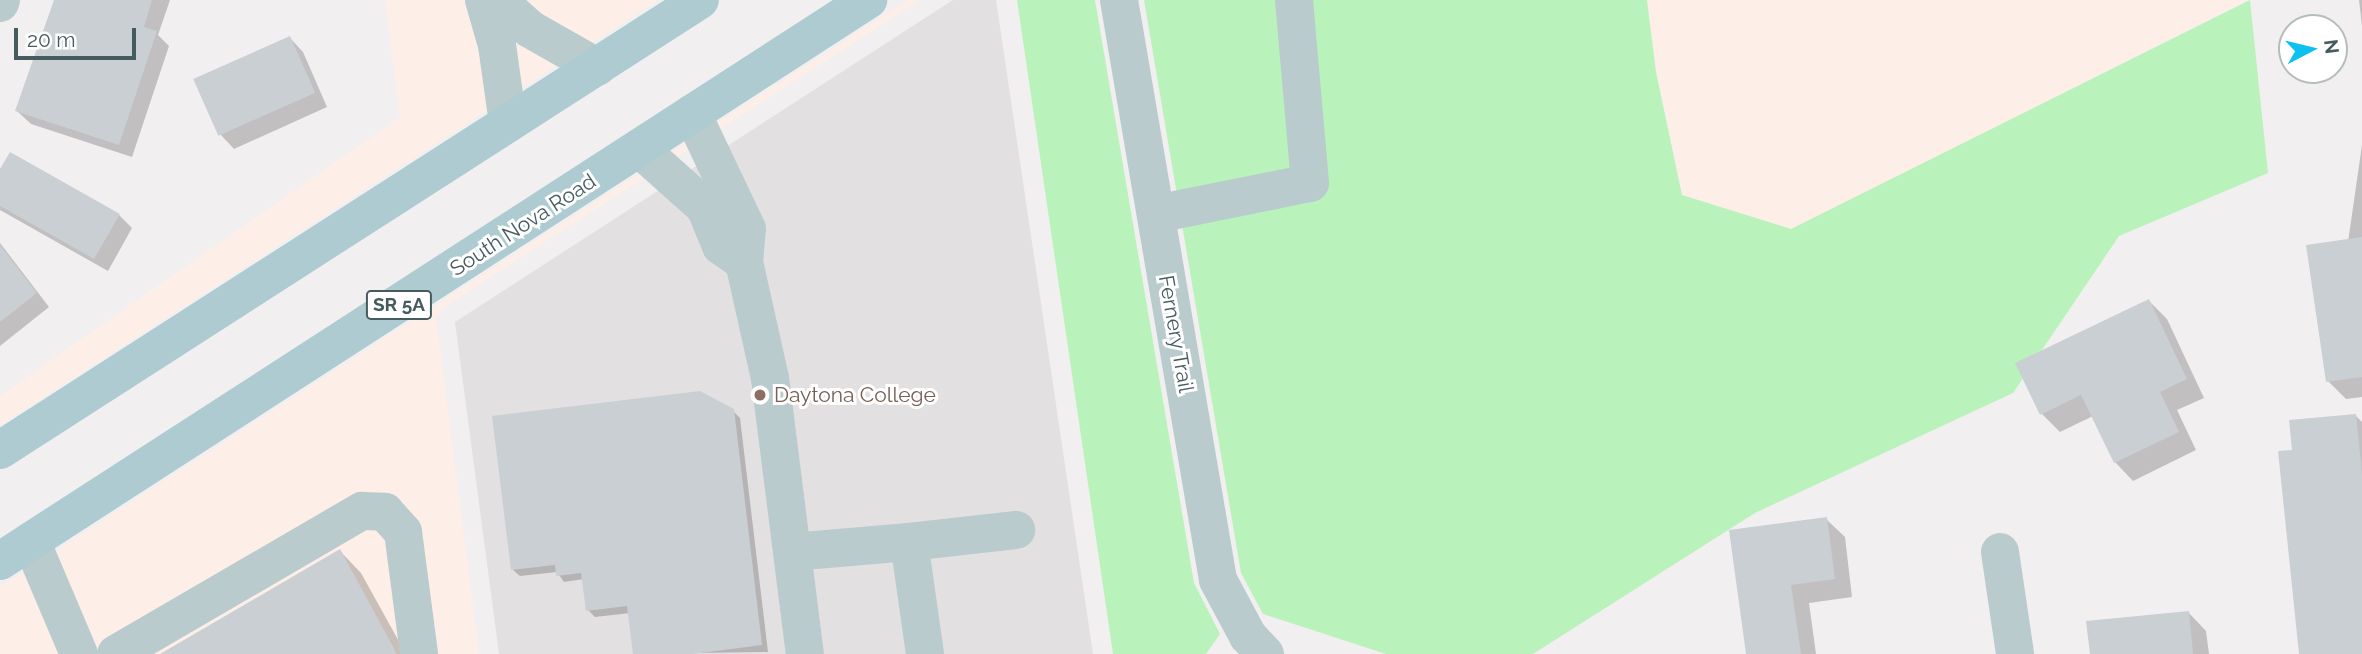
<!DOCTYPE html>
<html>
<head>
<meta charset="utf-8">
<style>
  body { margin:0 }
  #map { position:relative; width:2362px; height:654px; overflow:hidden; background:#f2eff0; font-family:Raleway,sans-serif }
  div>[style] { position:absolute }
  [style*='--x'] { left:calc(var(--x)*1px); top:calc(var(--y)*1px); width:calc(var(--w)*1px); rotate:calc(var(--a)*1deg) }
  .commercial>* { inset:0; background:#fdefe7 }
  .education>* { inset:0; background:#e3e0e2 }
  .green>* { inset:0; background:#baf2bc }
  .shadow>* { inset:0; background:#0003 }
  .building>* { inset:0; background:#c9cfd2; transform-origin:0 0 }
  .minor>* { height:38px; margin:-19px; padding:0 19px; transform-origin:19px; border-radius:19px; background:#bacbcd }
  .major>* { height:38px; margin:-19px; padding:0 19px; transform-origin:19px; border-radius:19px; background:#adcbd0 }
  .dots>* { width:19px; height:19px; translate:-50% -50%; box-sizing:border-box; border:4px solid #fff; border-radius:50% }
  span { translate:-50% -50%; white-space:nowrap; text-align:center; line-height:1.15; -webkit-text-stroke:6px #fff; paint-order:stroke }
  .shield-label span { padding:2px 5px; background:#fff; border:2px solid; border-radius:5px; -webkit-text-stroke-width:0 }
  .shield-label { font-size:19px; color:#465b5e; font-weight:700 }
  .street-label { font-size:21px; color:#465b5e }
  .education-label { font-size:21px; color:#785e54 }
  .left { translate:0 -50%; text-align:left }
  .north { position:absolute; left:2278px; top:14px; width:70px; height:70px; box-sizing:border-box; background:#fff; border:2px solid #b5bdbf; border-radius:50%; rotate:83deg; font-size:19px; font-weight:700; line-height:28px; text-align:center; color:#465b5e }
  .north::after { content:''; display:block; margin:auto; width:24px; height:32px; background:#0bc1ef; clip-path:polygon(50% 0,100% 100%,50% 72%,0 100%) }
  .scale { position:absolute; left:14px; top:28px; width:122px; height:32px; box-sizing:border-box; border:4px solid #465b5e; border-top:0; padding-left:9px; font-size:21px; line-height:24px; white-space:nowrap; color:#465b5e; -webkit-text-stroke:5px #fff; paint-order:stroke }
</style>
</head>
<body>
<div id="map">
  <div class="commercial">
    <i style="clip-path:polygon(385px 0,658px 0,0 425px,0 396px,400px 117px)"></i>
    <i style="clip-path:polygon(908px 0,920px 0,444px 307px,436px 318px,479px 654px,0 654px,0 587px)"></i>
    <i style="clip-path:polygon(1647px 0,2248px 0,1791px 229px,1682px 195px,1656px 72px)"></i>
  </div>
  <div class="education">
    <i style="clip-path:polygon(953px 0,996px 0,1093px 654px,499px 654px,455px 322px)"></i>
  </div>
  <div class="green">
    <i style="clip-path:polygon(1017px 0,1095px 0,1194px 583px,1220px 634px,1206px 654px,1113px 654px)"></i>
    <i style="clip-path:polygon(1144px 0,1647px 0,1656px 72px,1682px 195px,1791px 229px,2250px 0,2268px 173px,2119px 236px,2013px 393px,1755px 513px,1533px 654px,1386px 654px,1263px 614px,1241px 573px)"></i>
  </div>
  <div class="shadow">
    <i style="clip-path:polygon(64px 0,170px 0,158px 35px,169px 46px,132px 157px,31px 124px,17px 111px)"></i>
    <i style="clip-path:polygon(2359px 0,2362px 0,2362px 26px)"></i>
    <i style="clip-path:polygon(290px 38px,303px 52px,327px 107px,234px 149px,221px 135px,196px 81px)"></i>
    <i style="clip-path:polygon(2362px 145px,2362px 397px,2346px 399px,2328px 381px)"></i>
    <i style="clip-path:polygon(0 173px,119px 215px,132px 228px,108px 271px,0 210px)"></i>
    <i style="clip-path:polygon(0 243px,49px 307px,0 346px)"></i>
    <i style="clip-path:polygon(2149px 301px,2167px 319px,2204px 398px,2177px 410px,2196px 450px,2133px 481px,2115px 462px,2093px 416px,2060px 432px,2042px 414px)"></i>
    <i style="clip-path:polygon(733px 411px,740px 418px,768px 652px,634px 654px,630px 613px,595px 617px,588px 610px,584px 579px,564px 582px,557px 572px,520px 576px,513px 570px)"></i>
    <i style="clip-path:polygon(2355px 415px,2362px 422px,2362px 654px,2301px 654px,2279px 453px,2294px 451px)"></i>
    <i style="clip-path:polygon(1826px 519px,1845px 537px,1852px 597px,1809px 603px,1816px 654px,1748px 654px)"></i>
    <i style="clip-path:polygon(340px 551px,361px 573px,406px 654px,163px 654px)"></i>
    <i style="clip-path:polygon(2188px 612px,2206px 631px,2209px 654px,2092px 654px)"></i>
  </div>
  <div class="building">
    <i style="clip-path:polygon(54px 0,152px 0,144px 27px,157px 31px,119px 145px,15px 111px)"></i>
    <i style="left:290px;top:36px;width:62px;height:106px;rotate:66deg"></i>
    <i style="clip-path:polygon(10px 152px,120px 214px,94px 259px,0 206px,0 169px)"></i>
    <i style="clip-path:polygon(2362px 237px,2362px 377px,2326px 382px,2306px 245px)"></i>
    <i style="clip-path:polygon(0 245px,37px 293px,0 322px)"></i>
    <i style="clip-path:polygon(2149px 299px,2187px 379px,2160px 392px,2179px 432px,2114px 463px,2081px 395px,2040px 415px,2015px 363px)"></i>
    <i style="clip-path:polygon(700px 391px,734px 409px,762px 645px,693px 654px,633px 654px,627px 606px,586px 611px,581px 573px,556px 576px,555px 565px,511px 570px,492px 416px)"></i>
    <i style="clip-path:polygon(2356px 414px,2362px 474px,2362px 654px,2299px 654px,2278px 451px,2292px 450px,2289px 420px)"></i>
    <i style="clip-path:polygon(1827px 517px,1835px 579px,1791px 585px,1801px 654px,1746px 654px,1729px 530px)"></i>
    <i style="clip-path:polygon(340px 549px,397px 654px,160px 654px)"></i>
    <i style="clip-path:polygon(2189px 611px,2193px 654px,2090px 654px,2086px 621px)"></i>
  </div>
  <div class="minor">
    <i style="--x:484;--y:0;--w:47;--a:73.9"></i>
    <i style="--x:497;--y:45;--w:79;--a:82"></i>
    <i style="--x:498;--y:0;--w:43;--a:42.2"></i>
    <i style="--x:530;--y:29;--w:77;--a:29.6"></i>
    <i style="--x:1119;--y:0;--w:588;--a:80.31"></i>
    <i style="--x:1218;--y:580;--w:64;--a:61.8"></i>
    <i style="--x:1248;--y:636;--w:25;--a:47"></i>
    <i style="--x:0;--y:3;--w:3;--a:-72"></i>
    <i style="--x:641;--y:150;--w:86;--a:41.7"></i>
    <i style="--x:705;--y:207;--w:42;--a:67.7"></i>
    <i style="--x:721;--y:246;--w:28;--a:35"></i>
    <i style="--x:744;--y:262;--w:33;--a:-85"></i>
    <i style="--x:747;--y:229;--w:128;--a:-115.4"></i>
    <i style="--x:1156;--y:214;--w:157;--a:-11.4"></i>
    <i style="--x:1310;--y:183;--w:184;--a:-95"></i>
    <i style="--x:744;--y:262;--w:119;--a:77.4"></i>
    <i style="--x:770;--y:378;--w:278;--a:82.8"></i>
    <i style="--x:31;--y:541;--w:123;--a:67"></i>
    <i style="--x:792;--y:552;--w:117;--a:-4.9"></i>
    <i style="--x:2000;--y:552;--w:103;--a:81.6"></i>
    <i style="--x:116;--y:654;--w:285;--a:-30.2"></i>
    <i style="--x:362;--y:511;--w:23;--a:2"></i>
    <i style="--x:385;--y:512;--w:27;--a:48"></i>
    <i style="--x:403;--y:532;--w:123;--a:82.5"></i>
    <i style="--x:925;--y:654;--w:113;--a:-98.1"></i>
    <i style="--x:909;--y:542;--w:108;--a:-6.4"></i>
  </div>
  <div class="major">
    <i style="--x:0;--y:450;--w:832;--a:-32.74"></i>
    <i style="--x:0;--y:561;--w:1034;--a:-32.88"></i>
  </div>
  <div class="dots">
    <i style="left:760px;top:395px;background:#8d6e63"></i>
  </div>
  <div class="shield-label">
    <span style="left:399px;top:305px">SR 5A</span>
  </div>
  <div class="street-label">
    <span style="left:523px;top:225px;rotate:-33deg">South Nova Road</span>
    <span style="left:1176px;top:334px;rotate:80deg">Fernery Trail</span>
  </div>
  <div class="education-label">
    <span class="left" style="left:774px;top:395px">Daytona College</span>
  </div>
  <div class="north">N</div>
  <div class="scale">20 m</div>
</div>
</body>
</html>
